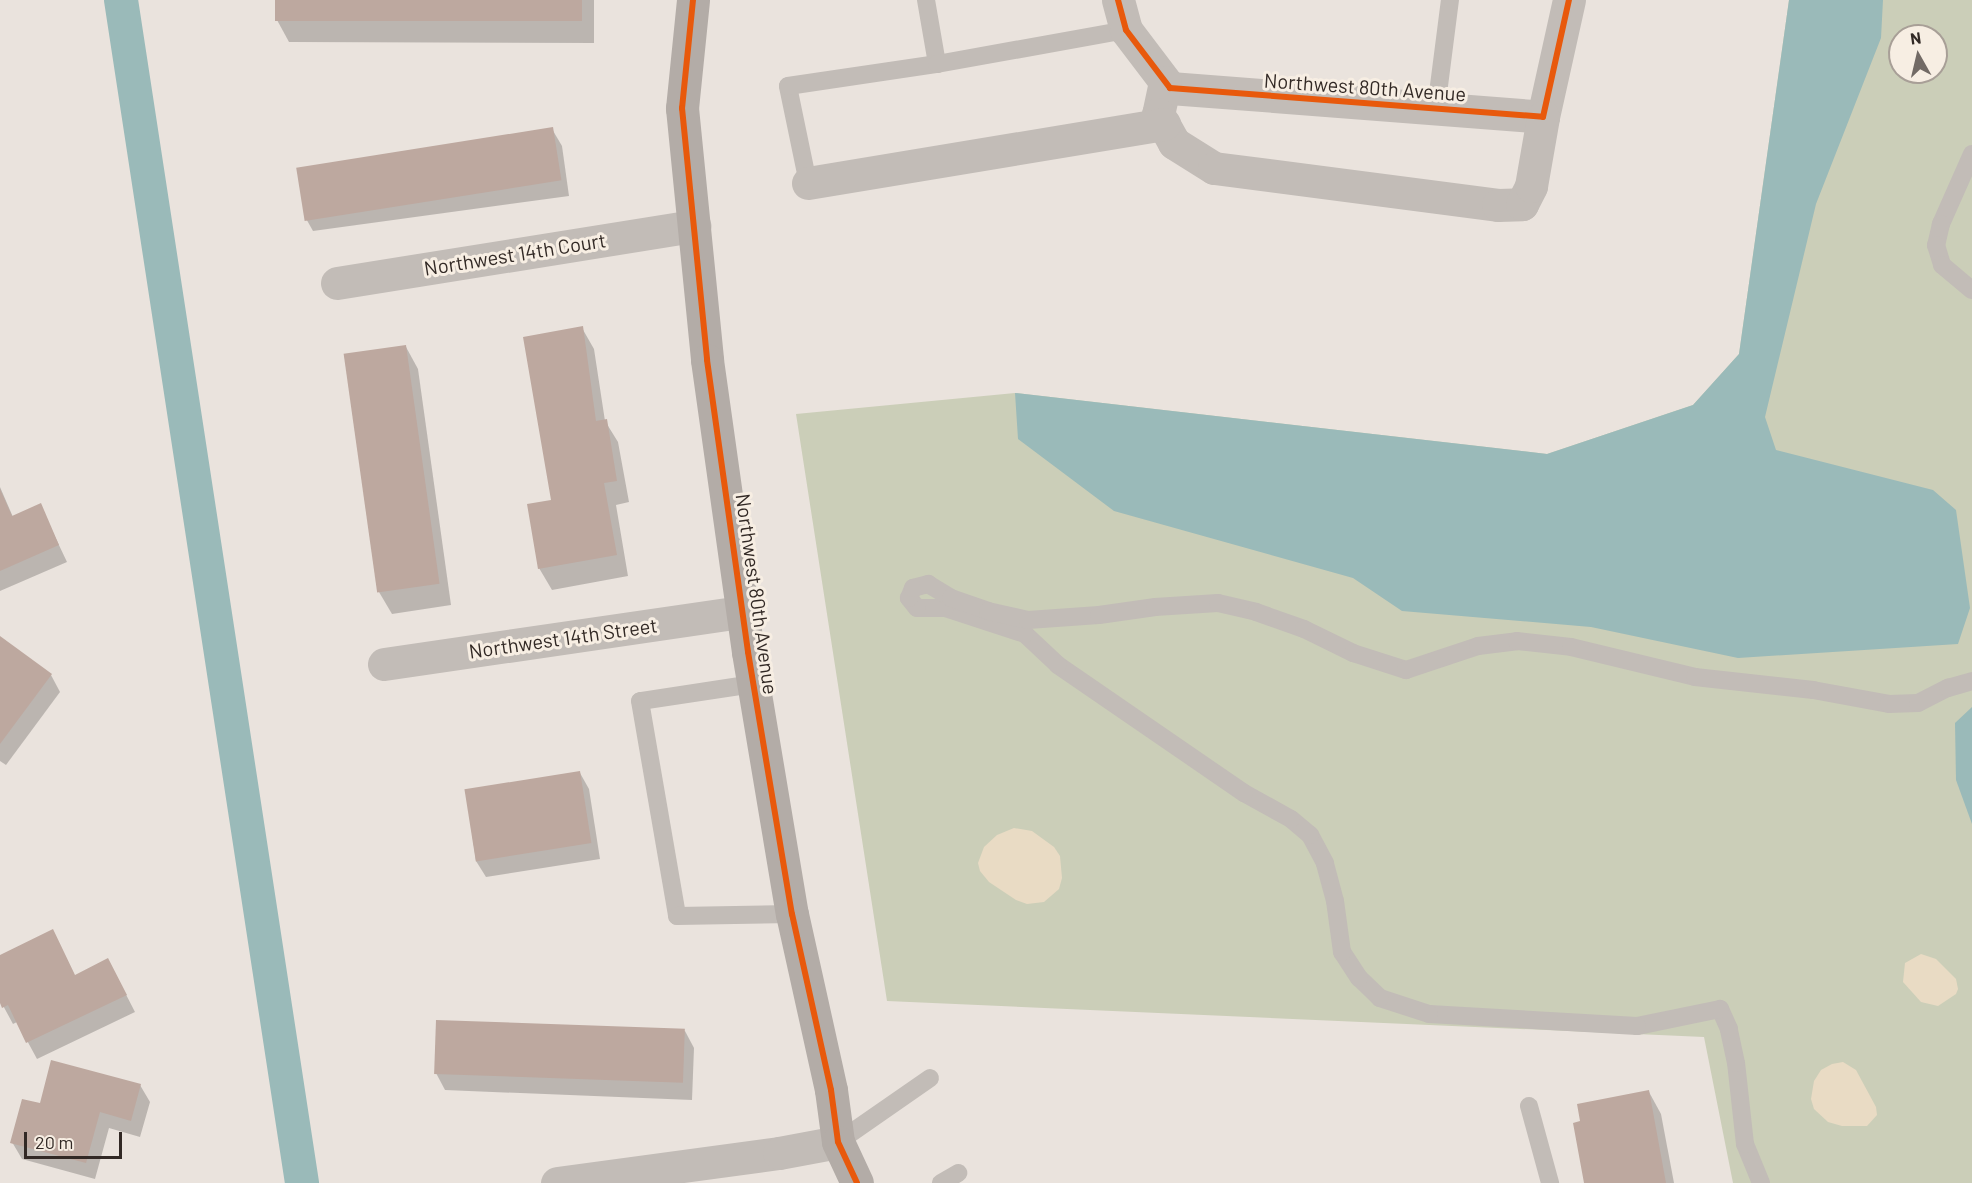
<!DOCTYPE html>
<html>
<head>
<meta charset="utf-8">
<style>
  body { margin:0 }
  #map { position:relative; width:1972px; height:1183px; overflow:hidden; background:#eae3dd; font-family:Barlow,sans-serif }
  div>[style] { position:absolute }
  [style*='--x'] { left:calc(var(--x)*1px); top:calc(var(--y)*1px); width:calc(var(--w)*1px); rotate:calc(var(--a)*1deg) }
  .green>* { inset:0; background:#cbceb8 }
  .sand>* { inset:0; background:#e9dbc4 }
  .water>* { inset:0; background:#9abab9 }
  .shadow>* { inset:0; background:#0003 }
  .canal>* { height:34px; margin:-17px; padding:0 17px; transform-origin:17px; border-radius:17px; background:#9abab9 }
  .building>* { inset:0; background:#bda89f; transform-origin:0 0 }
  .lane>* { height:18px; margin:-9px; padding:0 9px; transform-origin:9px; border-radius:9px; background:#c2bcb7 }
  .street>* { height:33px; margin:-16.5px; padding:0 16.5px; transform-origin:16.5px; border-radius:16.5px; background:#c2bcb7 }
  .secondary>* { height:33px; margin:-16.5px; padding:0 16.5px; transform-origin:16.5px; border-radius:16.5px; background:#b3aca7 }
  .cycleway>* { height:6px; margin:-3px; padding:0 3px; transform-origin:3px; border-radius:3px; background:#e8590c }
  span { translate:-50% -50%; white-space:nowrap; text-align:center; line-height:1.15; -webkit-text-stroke:6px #f7eee3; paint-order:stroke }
  .street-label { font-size:20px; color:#322925 }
  .north { position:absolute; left:1888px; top:24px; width:60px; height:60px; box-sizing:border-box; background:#f7eee3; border:2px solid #a89f97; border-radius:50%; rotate:352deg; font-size:16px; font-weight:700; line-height:24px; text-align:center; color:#322925 }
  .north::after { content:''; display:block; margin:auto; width:21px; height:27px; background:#726a65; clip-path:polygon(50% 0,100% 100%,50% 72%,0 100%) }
  .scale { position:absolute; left:24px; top:1132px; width:98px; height:27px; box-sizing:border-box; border:3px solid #322925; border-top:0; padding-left:8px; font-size:18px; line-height:21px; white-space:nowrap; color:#322925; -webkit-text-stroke:4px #f7eee3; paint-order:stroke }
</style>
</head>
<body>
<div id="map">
  <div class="green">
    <i style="clip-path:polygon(evenodd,1789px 0,1972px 0,1972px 1183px,1733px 1183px,1704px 1037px,887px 1001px,796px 414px,1015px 393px,1547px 454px,1693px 405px,1739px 354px,1789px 0,1900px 36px,1936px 36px,1936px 72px,1900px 72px,1900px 36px)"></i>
  </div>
  <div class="sand">
    <i style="clip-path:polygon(1014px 828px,1032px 831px,1054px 847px,1060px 856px,1062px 878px,1059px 889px,1044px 902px,1027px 904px,1016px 900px,989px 882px,980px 871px,978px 863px,984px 847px,997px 835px)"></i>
    <i style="clip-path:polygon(1921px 954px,1936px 959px,1956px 979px,1958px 989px,1956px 994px,1938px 1006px,1921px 1002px,1903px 982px,1905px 963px)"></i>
    <i style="clip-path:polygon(1843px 1062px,1856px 1070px,1876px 1107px,1877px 1115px,1867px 1126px,1842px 1126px,1828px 1122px,1814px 1109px,1811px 1099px,1814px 1081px,1821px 1070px,1832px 1064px)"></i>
  </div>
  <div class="water">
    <i style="clip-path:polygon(1789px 0,1883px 0,1881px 38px,1816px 204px,1765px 417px,1776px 450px,1933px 490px,1956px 510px,1970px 608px,1958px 644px,1738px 658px,1591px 627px,1402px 611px,1353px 578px,1114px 511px,1018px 439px,1015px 393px,1547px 454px,1693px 405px,1739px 354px)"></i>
    <i style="clip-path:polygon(1972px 707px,1972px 824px,1956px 780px,1955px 723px)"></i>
  </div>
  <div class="shadow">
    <i style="clip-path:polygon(277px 0,594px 0,594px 43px,289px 42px,277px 20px)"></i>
    <i style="clip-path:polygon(552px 129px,562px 146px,569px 196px,313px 231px,304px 215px)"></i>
    <i style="clip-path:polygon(582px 328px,594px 349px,605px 421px,618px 442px,629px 502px,616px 505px,628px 576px,552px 590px,539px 568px)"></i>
    <i style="clip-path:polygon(406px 347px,418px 369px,451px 605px,392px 614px,379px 592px)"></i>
    <i style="clip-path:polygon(0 487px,13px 517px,40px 505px,67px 562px,0 591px)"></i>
    <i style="clip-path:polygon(0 638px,51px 675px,60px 692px,6px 765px,0 761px)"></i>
    <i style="clip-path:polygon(580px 773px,589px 789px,600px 859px,486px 877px,476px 861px,466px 791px)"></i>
    <i style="clip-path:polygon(0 957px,75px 976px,117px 977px,135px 1012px,37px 1059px,17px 1022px,13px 1024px,0 1000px)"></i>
    <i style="clip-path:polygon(685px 1031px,694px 1048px,692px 1100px,445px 1090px,436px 1073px)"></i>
    <i style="clip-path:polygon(140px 1085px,150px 1102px,140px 1137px,109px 1128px,95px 1179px,22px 1159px,12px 1142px,41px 1105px)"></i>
    <i style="clip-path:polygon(1649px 1092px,1661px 1114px,1674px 1183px,1586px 1183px,1582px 1123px)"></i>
  </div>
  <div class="canal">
    <i style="--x:121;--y:0;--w:1197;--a:81.3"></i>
  </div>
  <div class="building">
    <i style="left:275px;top:0;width:307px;height:21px"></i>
    <i style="left:553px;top:127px;width:54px;height:260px;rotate:81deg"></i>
    <i style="clip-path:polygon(583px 326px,596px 421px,607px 419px,617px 481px,604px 483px,617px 555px,538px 569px,527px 504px,551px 500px,523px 337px)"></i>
    <i style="left:406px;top:345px;width:241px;height:63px;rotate:82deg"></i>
    <i style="clip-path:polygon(0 489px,12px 516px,41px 503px,59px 545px,0 571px)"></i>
    <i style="clip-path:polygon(0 636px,52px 674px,0 744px)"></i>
    <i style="left:580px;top:771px;width:73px;height:117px;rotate:81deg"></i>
    <i style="clip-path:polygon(53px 929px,75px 975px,108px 958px,127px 995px,26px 1043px,8px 1005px,2px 1008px,0 1003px,0 955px)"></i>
    <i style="left:436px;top:1020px;width:249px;height:54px;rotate:2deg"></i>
    <i style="clip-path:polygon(51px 1060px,141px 1084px,131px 1121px,100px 1112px,86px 1163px,10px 1143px,22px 1099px,40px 1103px)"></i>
    <i style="clip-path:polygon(1649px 1090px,1666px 1183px,1584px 1183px,1573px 1123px,1580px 1121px,1577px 1104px)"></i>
  </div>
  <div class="lane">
    <i style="--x:926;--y:0;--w:65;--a:80.2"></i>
    <i style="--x:1436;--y:109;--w:110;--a:-82.7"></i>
    <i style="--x:1972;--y:154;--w:77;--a:113.9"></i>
    <i style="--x:1941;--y:224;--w:22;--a:103"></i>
    <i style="--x:1936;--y:245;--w:21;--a:73"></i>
    <i style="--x:1942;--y:265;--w:39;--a:40"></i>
    <i style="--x:808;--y:183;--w:99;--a:-101.7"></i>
    <i style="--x:788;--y:86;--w:151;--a:-8.4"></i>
    <i style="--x:937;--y:64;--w:192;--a:-10.2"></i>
    <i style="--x:753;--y:684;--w:114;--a:171.4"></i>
    <i style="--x:640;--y:701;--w:218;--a:80.2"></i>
    <i style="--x:677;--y:916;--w:115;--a:-1"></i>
    <i style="--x:1529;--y:1106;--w:80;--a:74.7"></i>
    <i style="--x:838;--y:1142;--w:112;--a:-34.8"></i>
    <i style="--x:941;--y:1183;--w:20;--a:-30"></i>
    <i style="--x:1761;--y:1183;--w:42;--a:-112.3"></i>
    <i style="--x:1745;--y:1144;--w:81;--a:-96.3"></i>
    <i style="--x:1736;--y:1063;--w:35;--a:-102"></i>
    <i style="--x:1729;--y:1029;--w:22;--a:-114"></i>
    <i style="--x:1720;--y:1009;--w:85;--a:168.4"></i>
    <i style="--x:1637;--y:1026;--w:208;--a:-176.7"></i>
    <i style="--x:1429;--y:1014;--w:52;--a:-161.9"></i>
    <i style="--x:1380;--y:998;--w:29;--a:-136"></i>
    <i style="--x:1359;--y:978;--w:31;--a:-123"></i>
    <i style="--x:1342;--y:952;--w:51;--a:-97.8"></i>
    <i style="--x:1335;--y:901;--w:39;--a:-105"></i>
    <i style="--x:1325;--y:863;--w:32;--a:-118"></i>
    <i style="--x:1310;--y:835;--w:25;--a:-140"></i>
    <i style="--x:1291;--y:819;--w:54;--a:-151"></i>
    <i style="--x:1244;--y:793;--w:226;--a:-145.5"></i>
    <i style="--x:1058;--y:665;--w:45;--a:-136.8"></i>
    <i style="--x:1025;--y:634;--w:84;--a:-162"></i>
    <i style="--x:945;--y:608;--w:28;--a:180"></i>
    <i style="--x:917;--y:608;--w:13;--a:-129"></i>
    <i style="--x:909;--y:598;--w:11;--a:-68"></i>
    <i style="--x:913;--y:588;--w:16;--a:-15"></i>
    <i style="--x:928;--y:584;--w:27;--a:31"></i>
    <i style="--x:951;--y:598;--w:39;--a:19"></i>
    <i style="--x:988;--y:611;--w:41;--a:12.7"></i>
    <i style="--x:1028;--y:620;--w:71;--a:-4"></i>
    <i style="--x:1099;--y:615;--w:57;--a:-8.1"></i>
    <i style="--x:1155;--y:607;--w:63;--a:-3.6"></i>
    <i style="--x:1218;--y:603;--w:39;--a:13"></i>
    <i style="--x:1256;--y:612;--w:51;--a:19.5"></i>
    <i style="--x:1304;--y:629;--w:55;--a:26.1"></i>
    <i style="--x:1353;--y:653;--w:56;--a:17.8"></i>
    <i style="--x:1406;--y:670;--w:76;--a:-18.4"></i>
    <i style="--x:1478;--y:646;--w:39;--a:-7"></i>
    <i style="--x:1517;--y:641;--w:54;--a:6.3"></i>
    <i style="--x:1571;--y:647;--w:128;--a:13.6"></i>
    <i style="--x:1695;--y:677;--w:119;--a:6.3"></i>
    <i style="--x:1813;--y:690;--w:77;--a:10.4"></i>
    <i style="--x:1889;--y:704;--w:29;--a:-2"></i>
    <i style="--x:1918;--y:703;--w:34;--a:-27"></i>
    <i style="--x:1948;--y:688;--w:25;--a:-16"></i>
  </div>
  <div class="street">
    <i style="--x:1118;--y:0;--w:31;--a:75"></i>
    <i style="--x:1126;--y:30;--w:73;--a:52.8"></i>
    <i style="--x:1170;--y:88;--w:374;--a:4.4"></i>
    <i style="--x:1543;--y:117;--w:120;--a:-77.5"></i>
    <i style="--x:1165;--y:82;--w:33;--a:102"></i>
    <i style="--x:1158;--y:114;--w:33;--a:61"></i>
    <i style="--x:1174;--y:143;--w:47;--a:32"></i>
    <i style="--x:1214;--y:168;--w:286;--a:7.4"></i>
    <i style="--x:1498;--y:205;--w:24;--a:-2"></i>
    <i style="--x:1522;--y:204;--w:20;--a:-63"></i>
    <i style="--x:1531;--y:186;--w:70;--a:-80.1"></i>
    <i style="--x:808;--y:183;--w:361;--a:-9.4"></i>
    <i style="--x:337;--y:283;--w:362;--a:-9.1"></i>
    <i style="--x:384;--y:664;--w:362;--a:-8.3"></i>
    <i style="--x:557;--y:1183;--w:224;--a:-7.7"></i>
    <i style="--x:779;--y:1153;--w:60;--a:-10.6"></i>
  </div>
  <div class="secondary">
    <i style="--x:693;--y:0;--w:109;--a:95.8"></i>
    <i style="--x:682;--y:108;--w:253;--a:84.3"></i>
    <i style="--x:707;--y:360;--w:295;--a:82"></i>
    <i style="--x:748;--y:652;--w:266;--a:80.5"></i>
    <i style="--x:792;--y:914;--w:180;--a:77.5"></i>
    <i style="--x:831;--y:1090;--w:52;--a:82.3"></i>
    <i style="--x:838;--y:1142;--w:45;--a:65.1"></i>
  </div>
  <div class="cycleway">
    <i style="--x:693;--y:0;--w:109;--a:95.8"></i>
    <i style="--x:682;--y:108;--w:253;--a:84.3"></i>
    <i style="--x:707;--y:360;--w:295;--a:82"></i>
    <i style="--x:748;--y:652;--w:266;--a:80.5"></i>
    <i style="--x:792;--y:914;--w:180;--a:77.5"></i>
    <i style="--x:831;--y:1090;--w:52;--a:82.3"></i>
    <i style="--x:838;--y:1142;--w:45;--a:65.1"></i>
    <i style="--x:1118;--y:0;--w:31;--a:75"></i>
    <i style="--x:1126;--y:30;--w:73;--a:52.8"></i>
    <i style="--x:1170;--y:88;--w:374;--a:4.4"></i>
    <i style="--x:1543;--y:117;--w:120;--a:-77.5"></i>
  </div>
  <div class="street-label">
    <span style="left:1365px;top:87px;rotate:4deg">Northwest 80th Avenue</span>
    <span style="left:515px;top:254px;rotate:-9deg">Northwest 14th Court</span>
    <span style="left:757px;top:594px;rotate:82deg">Northwest 80th Avenue</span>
    <span style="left:563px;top:638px;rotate:-8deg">Northwest 14th Street</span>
  </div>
  <div class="north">N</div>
  <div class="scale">20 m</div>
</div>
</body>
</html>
